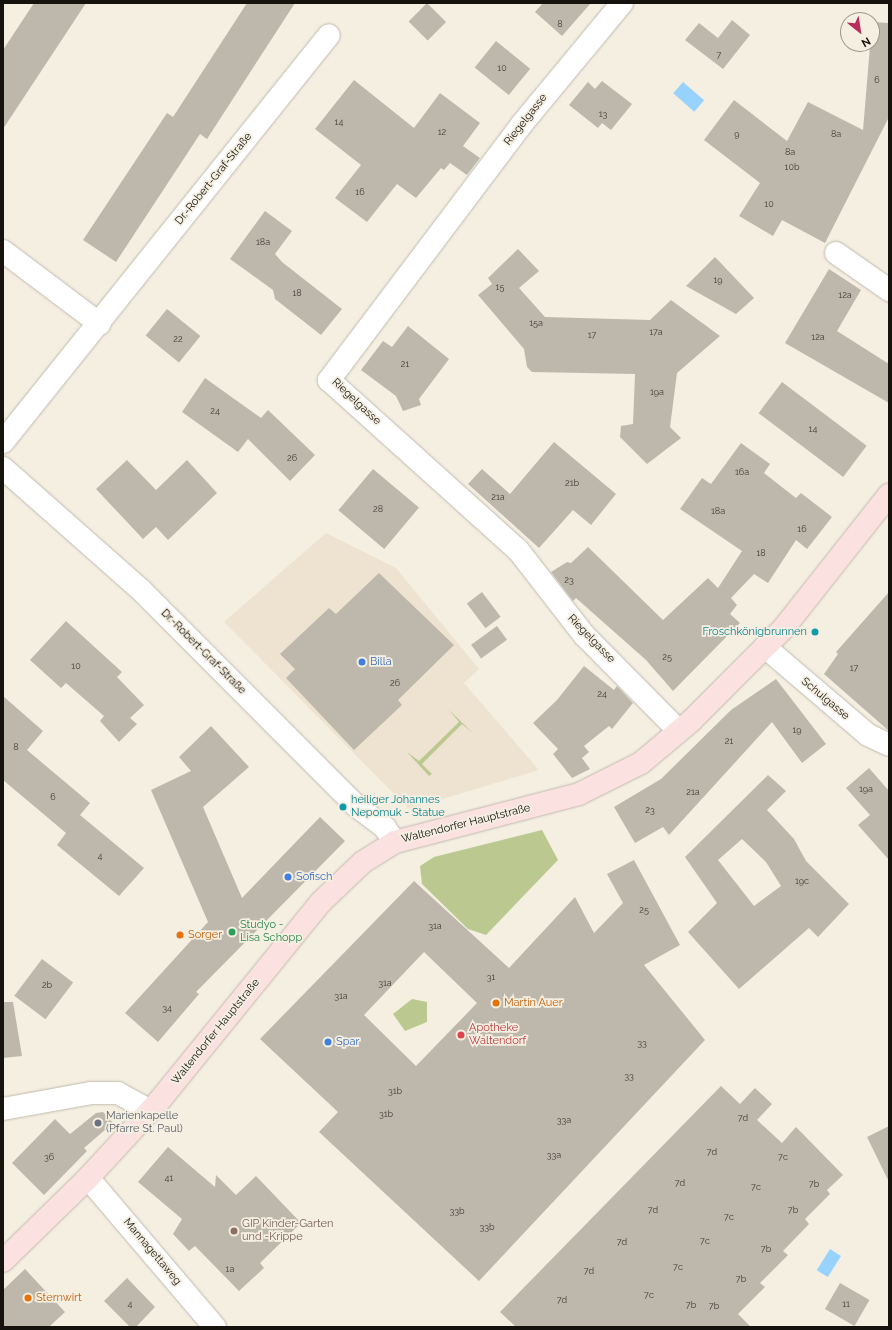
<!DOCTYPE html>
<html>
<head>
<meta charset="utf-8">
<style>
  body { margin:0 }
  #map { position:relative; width:892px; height:1330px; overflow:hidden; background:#f5efe2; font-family:Raleway,sans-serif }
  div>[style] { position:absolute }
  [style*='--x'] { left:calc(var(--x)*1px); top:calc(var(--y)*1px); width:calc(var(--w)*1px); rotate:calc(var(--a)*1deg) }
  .built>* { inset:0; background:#ede3d0 }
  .green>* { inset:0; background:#bbc991 }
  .water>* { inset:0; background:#98d2ff; transform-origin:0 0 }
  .building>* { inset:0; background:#beb8ac; transform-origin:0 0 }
  .roads { filter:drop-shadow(0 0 1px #c0baae) drop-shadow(0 0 1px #c0baae) }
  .street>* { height:22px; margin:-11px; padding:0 11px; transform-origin:11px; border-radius:11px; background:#fff }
  .secondary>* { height:22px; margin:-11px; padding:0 11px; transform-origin:11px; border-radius:11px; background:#fbe1e0 }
  .dots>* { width:11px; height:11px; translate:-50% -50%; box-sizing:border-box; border:2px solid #f5efe2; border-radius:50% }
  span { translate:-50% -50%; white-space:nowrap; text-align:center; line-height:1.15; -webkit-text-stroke:3.5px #f5efe2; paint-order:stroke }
  .number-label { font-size:9px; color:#403c36 }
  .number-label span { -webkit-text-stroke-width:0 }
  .street-label { font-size:11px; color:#16130f }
  .culture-label { font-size:11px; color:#0d838f }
  .right { translate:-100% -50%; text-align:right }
  .left { translate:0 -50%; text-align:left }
  .shop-label { font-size:11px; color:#366cbe }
  .leisure-label { font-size:11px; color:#27864d }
  .food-label { font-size:11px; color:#c56008 }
  .health-label { font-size:11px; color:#be3a42 }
  .worship-label { font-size:11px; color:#5b616d }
  .education-label { font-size:11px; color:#785e54 }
  .frame { position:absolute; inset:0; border:4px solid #16130f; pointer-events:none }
  .north { position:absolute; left:840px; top:12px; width:40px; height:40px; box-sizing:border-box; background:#f5efe2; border:1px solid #9c978e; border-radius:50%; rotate:150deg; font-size:11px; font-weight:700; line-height:16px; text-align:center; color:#16130f }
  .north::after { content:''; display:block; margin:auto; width:14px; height:18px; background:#bb2c5d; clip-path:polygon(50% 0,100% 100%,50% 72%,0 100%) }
</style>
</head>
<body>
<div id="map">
  <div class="built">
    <i style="clip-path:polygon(326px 533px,396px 568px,479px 669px,464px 683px,539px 770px,409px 809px,224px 622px)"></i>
  </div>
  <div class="green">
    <i style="clip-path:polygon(449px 710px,474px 734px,462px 724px,422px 764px,432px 774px,429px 776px,407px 752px,419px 761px,459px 722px)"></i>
    <i style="clip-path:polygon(542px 830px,558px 860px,486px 935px,468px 929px,422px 884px,420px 866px,434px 857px)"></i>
    <i style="clip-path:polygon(412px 999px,427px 1002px,427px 1022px,405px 1031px,393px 1014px)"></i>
  </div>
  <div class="water">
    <i style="left:683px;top:82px;width:28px;height:15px;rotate:41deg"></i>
    <i style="left:830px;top:1249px;width:13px;height:25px;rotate:32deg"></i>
  </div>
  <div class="building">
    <i style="clip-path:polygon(34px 3px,86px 3px,3px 129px,3px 50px)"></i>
    <i style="clip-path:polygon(247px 3px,295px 3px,207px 139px,200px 134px,116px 262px,83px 240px,167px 113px,173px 117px)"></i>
    <i style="left:427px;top:3px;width:27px;height:26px;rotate:45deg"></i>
    <i style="clip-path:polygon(543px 3px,591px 3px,562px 36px,535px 12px)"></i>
    <i style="clip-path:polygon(732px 20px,750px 35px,723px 69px,685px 40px,699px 23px,718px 38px)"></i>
    <i style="clip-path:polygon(872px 22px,889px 23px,889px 117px,825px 243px,782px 220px,773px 236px,739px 216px,760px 183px,704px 140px,734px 100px,787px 141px,808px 102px,863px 130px)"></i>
    <i style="left:496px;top:41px;width:44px;height:34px;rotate:39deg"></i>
    <i style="clip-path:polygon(354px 80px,414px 128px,440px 93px,480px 123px,463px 146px,480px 158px,467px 175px,450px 163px,444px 170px,441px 168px,416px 198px,397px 184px,367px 222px,335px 198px,361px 165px,315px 129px)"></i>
    <i style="clip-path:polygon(602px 81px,632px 104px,611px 130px,602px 123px,598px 128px,569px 105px,588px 82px,595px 89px)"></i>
    <i style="clip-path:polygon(265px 211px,292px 231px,275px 254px,282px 262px,342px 309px,321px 335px,275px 299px,273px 290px,230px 259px)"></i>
    <i style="clip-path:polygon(518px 249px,539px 271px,519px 288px,545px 317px,650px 320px,671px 300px,720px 336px,677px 373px,670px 427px,681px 438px,647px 464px,620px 437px,621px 426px,633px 424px,635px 374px,532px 372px,527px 367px,524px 349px,478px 295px,492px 284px,488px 278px)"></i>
    <i style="clip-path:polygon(715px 257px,754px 298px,736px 314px,686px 286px)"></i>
    <i style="clip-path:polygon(829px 269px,861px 290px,837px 331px,889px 364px,889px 403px,785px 343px)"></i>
    <i style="left:167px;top:309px;width:43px;height:34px;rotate:39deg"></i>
    <i style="clip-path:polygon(408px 326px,449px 359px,419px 399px,421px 405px,403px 411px,396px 396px,361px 370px,383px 341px,392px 347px)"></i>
    <i style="clip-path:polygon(205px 378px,261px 418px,268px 410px,315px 455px,290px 481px,248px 439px,238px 452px,182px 412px)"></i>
    <i style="left:782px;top:382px;width:106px;height:39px;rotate:37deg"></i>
    <i style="clip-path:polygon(554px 442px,616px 494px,591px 525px,573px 510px,539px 548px,468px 484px,482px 469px,510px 494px)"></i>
    <i style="clip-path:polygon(741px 443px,770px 464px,764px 473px,796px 498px,801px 493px,832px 517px,807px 549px,796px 540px,768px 583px,754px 574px,731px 598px,737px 605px,730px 614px,740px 623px,673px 691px,646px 660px,576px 598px,573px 601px,551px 572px,567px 562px,571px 563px,588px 547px,663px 620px,708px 578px,718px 588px,742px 551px,680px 509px,702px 478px,711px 484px)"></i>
    <i style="clip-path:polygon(127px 460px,156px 490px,187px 460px,217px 493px,168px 540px,156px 527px,143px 539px,96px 489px)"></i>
    <i style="left:373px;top:469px;width:60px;height:54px;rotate:40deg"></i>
    <i style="clip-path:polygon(379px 573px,454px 645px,398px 700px,402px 705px,354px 750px,286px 678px,295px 669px,280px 654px,329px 608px,336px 614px)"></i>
    <i style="left:482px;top:592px;width:31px;height:19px;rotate:53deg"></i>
    <i style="clip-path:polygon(889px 592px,889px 731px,824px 674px,838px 654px,836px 652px)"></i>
    <i style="clip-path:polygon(66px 621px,122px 672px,117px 677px,144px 705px,130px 718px,137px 724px,119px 742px,100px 721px,104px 716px,66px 683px,61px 688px,30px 660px)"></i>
    <i style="left:497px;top:626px;width:17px;height:32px;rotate:54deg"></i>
    <i style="clip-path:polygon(584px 666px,614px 690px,617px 686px,633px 703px,612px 729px,609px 726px,584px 746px,589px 752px,582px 758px,590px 769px,572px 778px,553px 754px,558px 749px,533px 723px,557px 700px)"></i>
    <i style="clip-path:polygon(776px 679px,826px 744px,802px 763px,772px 722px,669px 835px,663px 827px,635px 843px,614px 807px,661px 779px,731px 710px)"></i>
    <i style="clip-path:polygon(3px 696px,43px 731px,27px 750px,90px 803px,80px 815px,144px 868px,119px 896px,57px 845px,66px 833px,3px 780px)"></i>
    <i style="clip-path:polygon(211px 726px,249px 767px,203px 807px,242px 898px,320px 817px,345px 841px,196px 992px,199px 994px,158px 1042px,125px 1013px,208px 922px,151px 790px,191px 771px,179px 757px)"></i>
    <i style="clip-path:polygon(869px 768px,889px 791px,889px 860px,858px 825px,870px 815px,846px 788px)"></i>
    <i style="clip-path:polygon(evenodd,768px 775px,786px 791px,767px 810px,794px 839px,806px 861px,849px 904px,818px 937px,809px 928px,739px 989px,688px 932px,717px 903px,685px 857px,768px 775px,742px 839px,766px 862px,781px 886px,754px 906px,718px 860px,742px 839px)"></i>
    <i style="clip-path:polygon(evenodd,634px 860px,680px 945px,644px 965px,705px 1040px,479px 1281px,319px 1132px,338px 1112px,260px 1039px,414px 881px,509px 968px,575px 897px,594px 933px,623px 903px,607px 874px,634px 860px,424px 952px,477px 1003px,416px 1066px,364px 1015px,424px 952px)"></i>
    <i style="left:42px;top:959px;width:39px;height:46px;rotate:37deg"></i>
    <i style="clip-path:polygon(3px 1002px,13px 1002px,22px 1056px,3px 1058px)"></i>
    <i style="clip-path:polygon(721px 1086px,740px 1104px,755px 1088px,772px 1104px,757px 1120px,782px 1143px,796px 1127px,843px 1175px,827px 1190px,830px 1194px,805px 1219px,809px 1224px,783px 1251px,788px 1255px,760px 1283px,765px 1287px,738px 1314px,751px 1327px,516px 1327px,500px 1312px)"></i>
    <i style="clip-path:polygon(103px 1112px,113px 1123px,84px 1148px,87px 1151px,44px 1195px,12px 1163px,55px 1119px,70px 1134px,96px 1113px)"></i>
    <i style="clip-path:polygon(889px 1126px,889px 1182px,867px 1137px)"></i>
    <i style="clip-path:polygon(168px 1147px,215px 1187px,216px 1175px,236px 1195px,256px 1176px,301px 1223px,260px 1263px,264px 1268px,239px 1291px,195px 1246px,189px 1251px,173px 1234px,182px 1219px,138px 1182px)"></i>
    <i style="clip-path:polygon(25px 1269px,65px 1312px,49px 1327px,3px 1327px,3px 1290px)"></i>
    <i style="clip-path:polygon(127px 1278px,155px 1307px,136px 1327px,130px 1327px,104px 1301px)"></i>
    <i style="left:840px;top:1283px;width:34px;height:30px;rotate:30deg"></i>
  </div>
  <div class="roads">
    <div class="street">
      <i style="--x:622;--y:3;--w:157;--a:129.6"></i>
      <i style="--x:522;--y:124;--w:321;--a:127"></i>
      <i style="--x:329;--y:380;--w:254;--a:42"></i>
      <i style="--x:518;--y:550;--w:108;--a:52.2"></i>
      <i style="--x:584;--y:635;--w:135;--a:45.3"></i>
      <i style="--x:3;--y:251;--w:121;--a:37"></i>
      <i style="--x:836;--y:253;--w:65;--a:34.9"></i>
      <i style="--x:3;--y:442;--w:521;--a:-51.31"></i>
      <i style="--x:3;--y:468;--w:183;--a:41.5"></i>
      <i style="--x:140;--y:589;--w:305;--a:45.1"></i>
      <i style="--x:355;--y:805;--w:38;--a:37"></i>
      <i style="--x:385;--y:828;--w:17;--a:54"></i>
      <i style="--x:765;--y:647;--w:135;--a:40.5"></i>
      <i style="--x:868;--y:735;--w:23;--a:25"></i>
      <i style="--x:3;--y:1109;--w:89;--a:-10.3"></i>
      <i style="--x:91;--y:1093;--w:27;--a:0"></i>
      <i style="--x:118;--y:1093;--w:37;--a:29"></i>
      <i style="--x:88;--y:1178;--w:196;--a:49.6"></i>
    </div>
    <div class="secondary">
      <i style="--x:3;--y:1261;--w:119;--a:-44.3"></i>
      <i style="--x:88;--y:1178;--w:106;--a:-47.3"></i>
      <i style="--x:160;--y:1100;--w:255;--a:-50.9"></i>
      <i style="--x:321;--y:902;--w:58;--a:-43.6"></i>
      <i style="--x:363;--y:862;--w:38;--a:-32"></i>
      <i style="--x:395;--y:842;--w:190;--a:-14.6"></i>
      <i style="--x:579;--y:794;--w:69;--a:-26.6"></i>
      <i style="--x:641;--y:763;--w:65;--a:-40"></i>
      <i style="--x:691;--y:721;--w:130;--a:-45"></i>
      <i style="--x:783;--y:629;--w:171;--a:-51.7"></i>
    </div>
  </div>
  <div class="dots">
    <i style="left:815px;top:632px;background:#0f9aa8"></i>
    <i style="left:362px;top:662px;background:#3f7fe0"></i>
    <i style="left:343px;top:807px;background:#0f9aa8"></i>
    <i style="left:288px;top:877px;background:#3f7fe0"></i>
    <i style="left:232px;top:932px;background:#2e9e5b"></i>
    <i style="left:180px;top:935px;background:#e8710a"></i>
    <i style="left:496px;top:1003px;background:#e8710a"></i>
    <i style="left:461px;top:1035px;background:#e0444e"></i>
    <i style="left:328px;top:1042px;background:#3f7fe0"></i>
    <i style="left:98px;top:1123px;background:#6b7280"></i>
    <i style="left:234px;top:1231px;background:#8d6e63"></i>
    <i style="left:28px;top:1298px;background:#e8710a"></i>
  </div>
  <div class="number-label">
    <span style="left:560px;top:24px">8</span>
    <span style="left:719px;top:55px">7</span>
    <span style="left:502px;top:68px">10</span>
    <span style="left:877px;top:80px">6</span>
    <span style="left:603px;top:114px">13</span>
    <span style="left:339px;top:122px">14</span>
    <span style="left:442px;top:132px">12</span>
    <span style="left:737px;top:134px">9</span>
    <span style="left:836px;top:134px">8a</span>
    <span style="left:790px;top:152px">8a</span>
    <span style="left:792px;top:167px">10b</span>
    <span style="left:360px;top:192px">16</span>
    <span style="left:769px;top:204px">10</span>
    <span style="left:263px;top:242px">18a</span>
    <span style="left:718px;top:280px">19</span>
    <span style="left:500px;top:287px">15</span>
    <span style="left:297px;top:293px">18</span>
    <span style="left:845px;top:295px">12a</span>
    <span style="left:536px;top:323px">15a</span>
    <span style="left:656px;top:332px">17a</span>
    <span style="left:592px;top:335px">17</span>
    <span style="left:818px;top:337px">12a</span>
    <span style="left:178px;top:339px">22</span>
    <span style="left:405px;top:364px">21</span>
    <span style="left:657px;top:392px">19a</span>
    <span style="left:215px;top:411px">24</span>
    <span style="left:813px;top:429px">14</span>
    <span style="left:292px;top:458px">26</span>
    <span style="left:742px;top:472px">16a</span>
    <span style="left:572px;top:483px">21b</span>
    <span style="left:498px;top:497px">21a</span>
    <span style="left:378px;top:509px">28</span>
    <span style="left:718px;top:511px">18a</span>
    <span style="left:802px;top:529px">16</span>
    <span style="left:761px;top:553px">18</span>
    <span style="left:569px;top:580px">23</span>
    <span style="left:667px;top:657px">25</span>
    <span style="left:76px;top:666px">10</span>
    <span style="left:854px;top:668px">17</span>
    <span style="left:395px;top:683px">26</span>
    <span style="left:602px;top:694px">24</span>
    <span style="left:797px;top:730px">19</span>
    <span style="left:729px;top:741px">21</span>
    <span style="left:16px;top:747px">8</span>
    <span style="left:866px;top:789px">19a</span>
    <span style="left:693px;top:792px">21a</span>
    <span style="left:53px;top:797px">6</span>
    <span style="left:650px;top:810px">23</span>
    <span style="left:100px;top:856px">4</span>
    <span style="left:802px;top:881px">19c</span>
    <span style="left:644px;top:910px">25</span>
    <span style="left:435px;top:926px">31a</span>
    <span style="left:491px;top:977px">31</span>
    <span style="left:385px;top:983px">31a</span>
    <span style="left:47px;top:985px">2b</span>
    <span style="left:341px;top:996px">31a</span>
    <span style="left:167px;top:1008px">34</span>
    <span style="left:642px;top:1043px">33</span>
    <span style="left:629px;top:1076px">33</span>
    <span style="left:395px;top:1091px">31b</span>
    <span style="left:386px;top:1114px">31b</span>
    <span style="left:743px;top:1118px">7d</span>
    <span style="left:564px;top:1120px">33a</span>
    <span style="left:712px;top:1152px">7d</span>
    <span style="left:554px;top:1155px">33a</span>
    <span style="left:49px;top:1157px">36</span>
    <span style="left:783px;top:1157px">7c</span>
    <span style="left:169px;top:1178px">41</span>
    <span style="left:680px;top:1183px">7d</span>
    <span style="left:814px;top:1184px">7b</span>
    <span style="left:756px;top:1187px">7c</span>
    <span style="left:653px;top:1210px">7d</span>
    <span style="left:793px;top:1210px">7b</span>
    <span style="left:457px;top:1211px">33b</span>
    <span style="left:729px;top:1217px">7c</span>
    <span style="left:487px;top:1227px">33b</span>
    <span style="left:705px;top:1241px">7c</span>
    <span style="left:622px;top:1242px">7d</span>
    <span style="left:766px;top:1249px">7b</span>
    <span style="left:678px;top:1267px">7c</span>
    <span style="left:230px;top:1269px">1a</span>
    <span style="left:589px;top:1271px">7d</span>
    <span style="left:741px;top:1279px">7b</span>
    <span style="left:649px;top:1295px">7c</span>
    <span style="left:562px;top:1300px">7d</span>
    <span style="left:130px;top:1304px">4</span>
    <span style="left:846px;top:1304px">11</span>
    <span style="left:691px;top:1305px">7b</span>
    <span style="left:714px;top:1306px">7b</span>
  </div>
  <div class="street-label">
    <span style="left:526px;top:120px;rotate:-52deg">Riegelgasse</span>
    <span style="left:214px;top:179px;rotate:-51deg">Dr.-Robert-Graf-Straße</span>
    <span style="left:356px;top:402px;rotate:43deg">Riegelgasse</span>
    <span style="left:591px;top:639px;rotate:46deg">Riegelgasse</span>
    <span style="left:203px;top:652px;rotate:45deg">Dr.-Robert-Graf-Straße</span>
    <span style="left:825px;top:699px;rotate:40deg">Schulgasse</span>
    <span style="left:466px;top:824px;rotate:-14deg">Waltendorfer Hauptstraße</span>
    <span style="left:216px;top:1032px;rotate:-51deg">Waltendorfer Hauptstraße</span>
    <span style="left:152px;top:1252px;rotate:50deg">Mannagettaweg</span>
  </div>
  <div class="culture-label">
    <span class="right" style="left:807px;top:632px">Froschkönigbrunnen</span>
    <span class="left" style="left:351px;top:807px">heiliger Johannes<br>Nepomuk - Statue</span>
  </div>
  <div class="shop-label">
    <span class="left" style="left:370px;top:662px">Billa</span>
    <span class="left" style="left:296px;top:877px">Sofisch</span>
    <span class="left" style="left:336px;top:1042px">Spar</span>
  </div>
  <div class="leisure-label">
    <span class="left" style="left:240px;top:932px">Studyo -<br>Lisa Schopp</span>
  </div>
  <div class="food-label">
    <span class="left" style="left:188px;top:935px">Sorger</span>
    <span class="left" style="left:504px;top:1003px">Martin Auer</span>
    <span class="left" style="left:36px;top:1298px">Sternwirt</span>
  </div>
  <div class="health-label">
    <span class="left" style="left:469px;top:1035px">Apotheke<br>Waltendorf</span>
  </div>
  <div class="worship-label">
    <span class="left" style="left:106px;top:1123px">Marienkapelle<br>(Pfarre St. Paul)</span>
  </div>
  <div class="education-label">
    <span class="left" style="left:242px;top:1231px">GIP Kinder-Garten<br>und -Krippe</span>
  </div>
  <div class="frame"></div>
  <div class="north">N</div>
</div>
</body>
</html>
